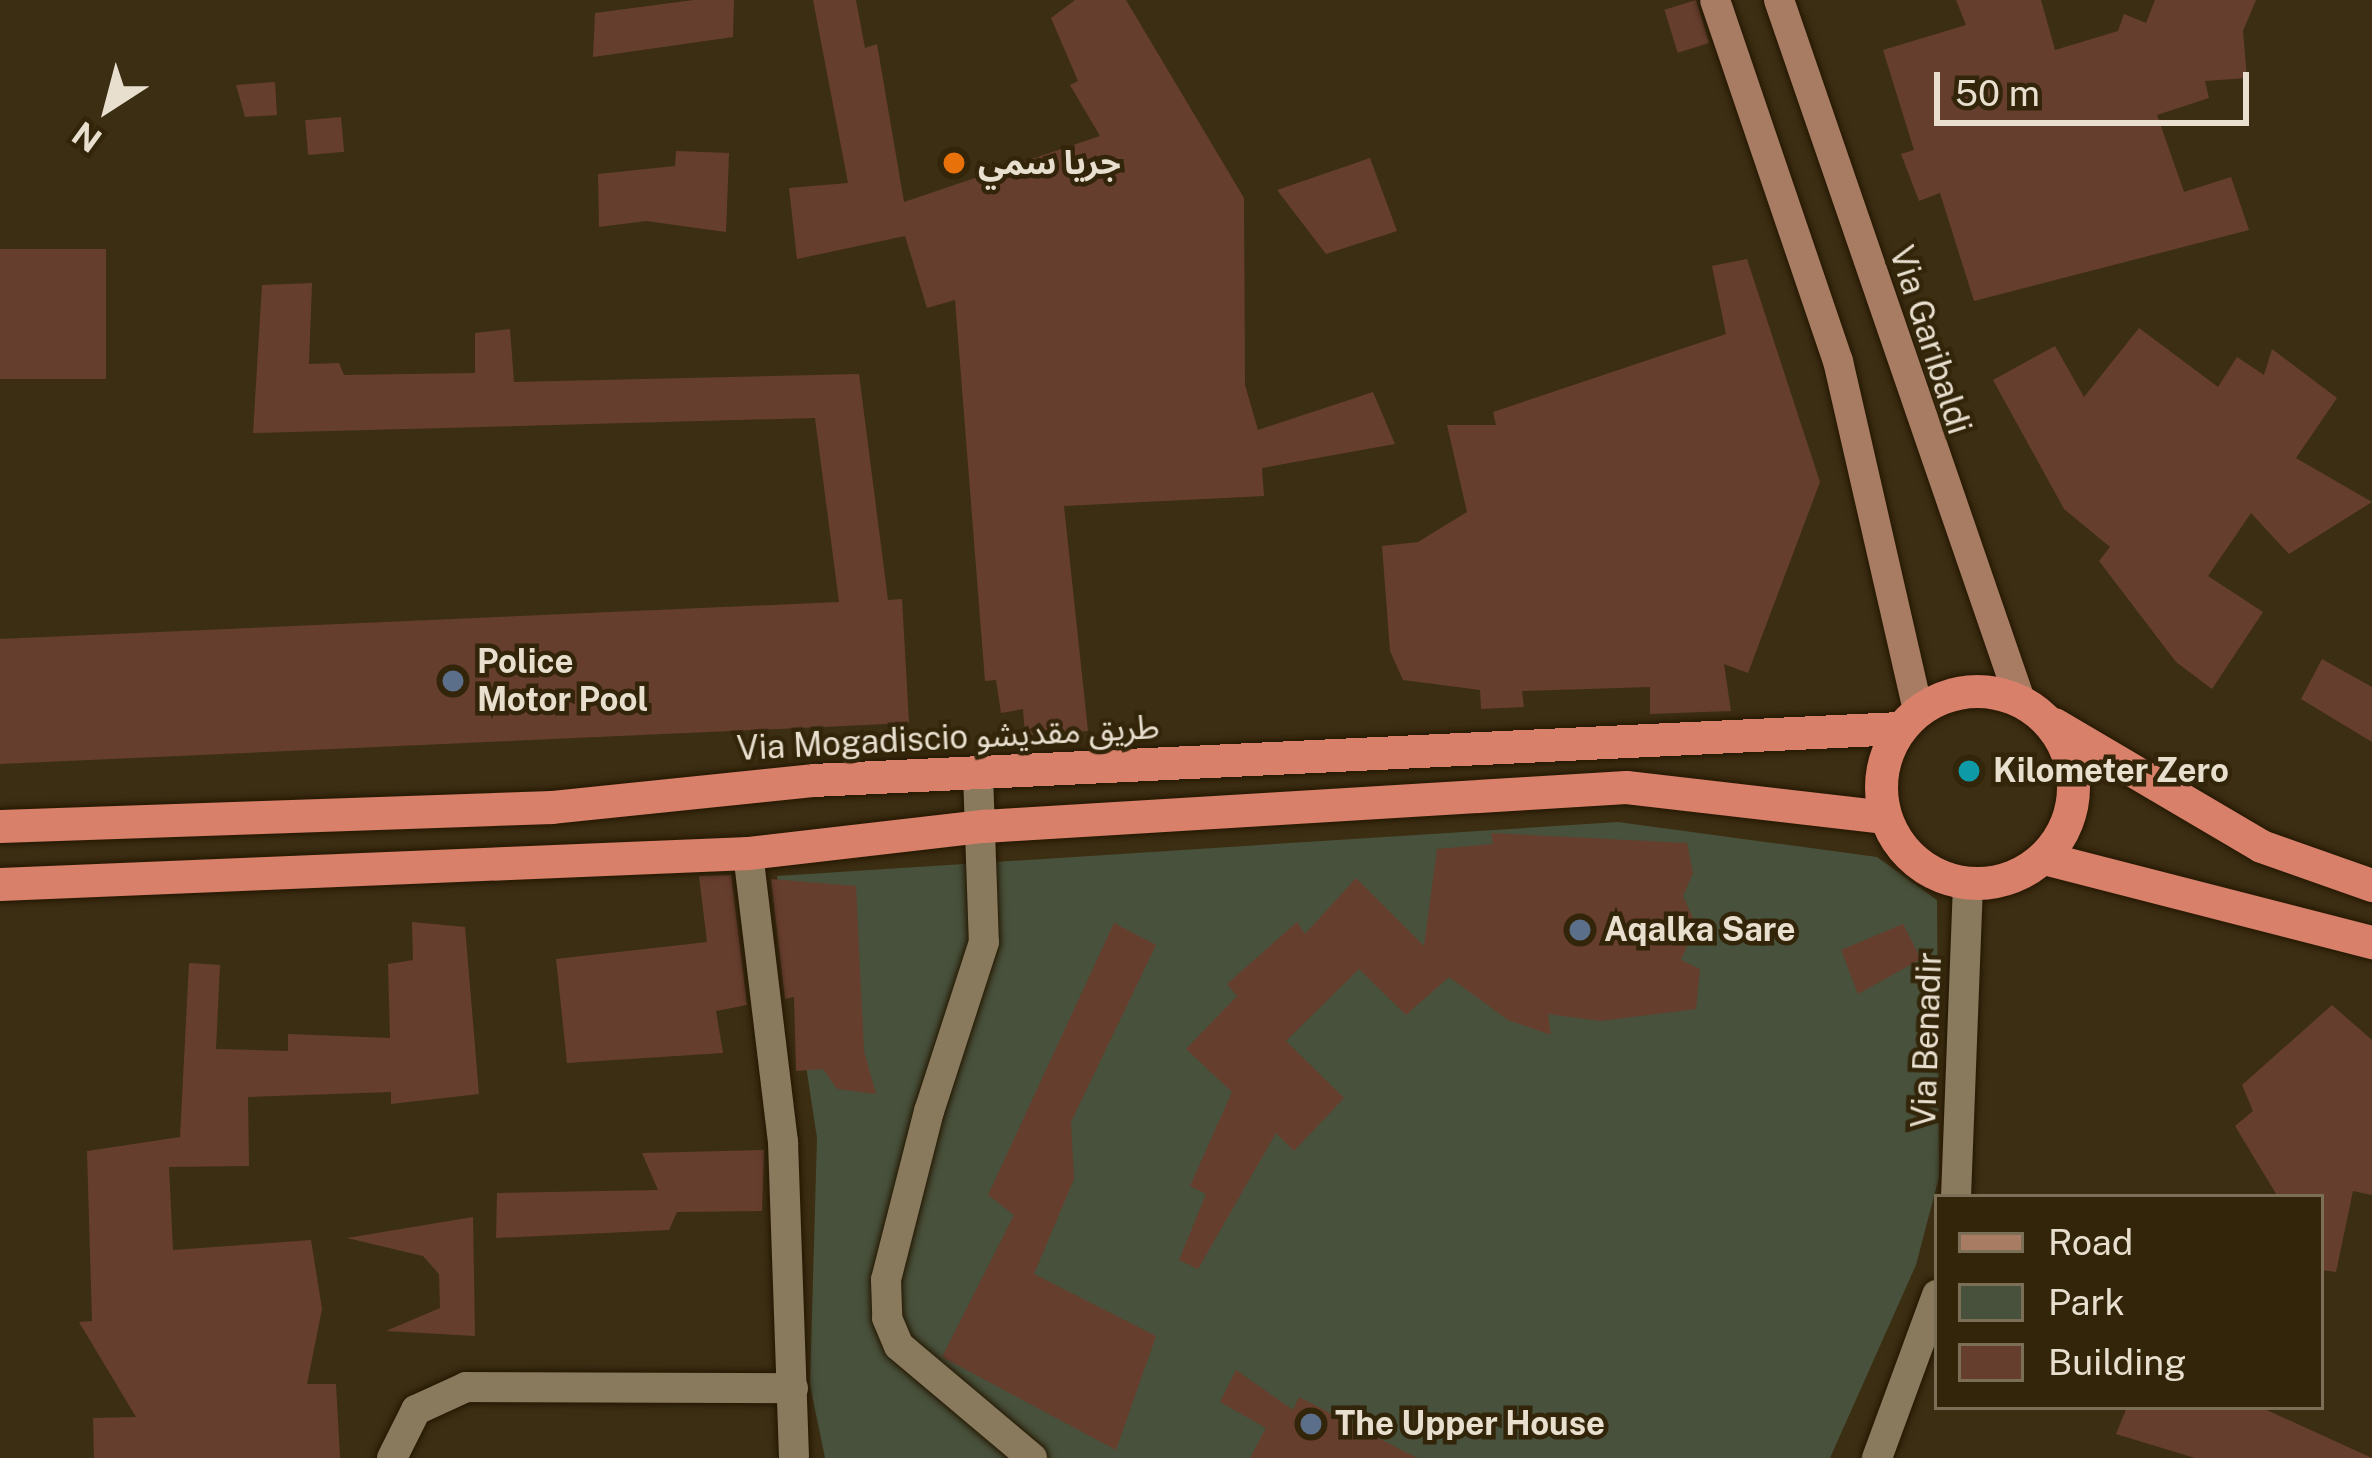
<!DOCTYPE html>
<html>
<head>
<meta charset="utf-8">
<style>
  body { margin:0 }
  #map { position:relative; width:2372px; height:1458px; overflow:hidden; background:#3c2e13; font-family:"Public Sans","Noto Sans Arabic",sans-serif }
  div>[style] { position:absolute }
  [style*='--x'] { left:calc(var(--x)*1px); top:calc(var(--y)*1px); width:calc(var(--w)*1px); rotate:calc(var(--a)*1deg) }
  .green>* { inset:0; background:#48513b }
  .building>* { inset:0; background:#663e2e; transform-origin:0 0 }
  .roads { filter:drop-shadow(0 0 3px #231600) drop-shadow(0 0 3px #231600) }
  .minor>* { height:30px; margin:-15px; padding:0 15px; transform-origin:15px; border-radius:15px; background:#8a7a5d }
  .tertiary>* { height:30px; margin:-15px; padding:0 15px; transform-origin:15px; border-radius:15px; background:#8a7a5d }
  .secondary>* { height:30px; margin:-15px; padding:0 15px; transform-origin:15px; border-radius:15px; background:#a77c62 }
  .trunk>* { height:33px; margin:-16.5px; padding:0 16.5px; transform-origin:16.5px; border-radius:16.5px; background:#d88069 }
  .trunk>.ring { margin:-16.5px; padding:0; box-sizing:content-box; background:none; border:33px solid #d88069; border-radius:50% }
  .dots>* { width:33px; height:33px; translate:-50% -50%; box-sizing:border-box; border:6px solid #322509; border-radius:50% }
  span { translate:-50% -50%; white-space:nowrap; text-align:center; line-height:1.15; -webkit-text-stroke:9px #322509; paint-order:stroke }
  .poi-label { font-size:33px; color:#e8dfcf; font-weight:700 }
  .left { translate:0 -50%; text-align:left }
  .street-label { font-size:33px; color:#e8dfcf }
  .legend { position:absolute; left:1934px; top:1194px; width:390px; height:216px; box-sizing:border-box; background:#322509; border:3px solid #7b6f58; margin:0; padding:15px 21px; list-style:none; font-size:36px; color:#e8dfcf }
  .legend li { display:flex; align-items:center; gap:24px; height:60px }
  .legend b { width:60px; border:3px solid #7b6f58 }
  .north { position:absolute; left:48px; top:48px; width:120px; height:120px; -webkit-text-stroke:9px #322509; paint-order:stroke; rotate:216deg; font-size:33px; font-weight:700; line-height:48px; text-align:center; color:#e8dfcf }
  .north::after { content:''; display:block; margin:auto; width:42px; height:54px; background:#e8dfcf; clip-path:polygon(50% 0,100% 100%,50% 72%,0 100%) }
  .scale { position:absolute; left:1934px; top:72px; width:315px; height:54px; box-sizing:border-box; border:6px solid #e8dfcf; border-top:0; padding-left:15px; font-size:36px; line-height:42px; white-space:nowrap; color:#e8dfcf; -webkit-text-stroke:9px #322509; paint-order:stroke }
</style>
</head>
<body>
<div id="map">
  <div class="green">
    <i style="clip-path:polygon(1618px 822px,1877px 857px,1937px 900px,1939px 1177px,1916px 1265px,1830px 1458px,825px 1458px,810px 1385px,817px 1138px,777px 876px)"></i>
  </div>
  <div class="building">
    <i style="clip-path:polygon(694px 0,734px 0,733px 37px,593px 57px,595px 13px)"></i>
    <i style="clip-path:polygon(813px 0,856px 0,865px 48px,877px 44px,904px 202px,1100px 136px,1070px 85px,1078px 81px,1051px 18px,1075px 0,1126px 0,1244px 198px,1245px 385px,1258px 430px,1373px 392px,1395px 444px,1262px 468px,1264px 496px,1064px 506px,1088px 731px,1025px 735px,1023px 709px,1001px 713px,996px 680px,985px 681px,955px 300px,927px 308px,905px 236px,797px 259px,789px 188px,848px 183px)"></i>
    <i style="left:1696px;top:0;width:45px;height:33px;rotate:73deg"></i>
    <i style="clip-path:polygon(1956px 0,2041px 0,2055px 50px,2118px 31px,2124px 14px,2146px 23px,2155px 0,2256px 0,2243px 31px,2247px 78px,2205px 81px,2209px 98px,2157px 115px,2184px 192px,2231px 177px,2249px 230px,1974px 301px,1940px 193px,1919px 201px,1901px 154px,1914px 150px,1883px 50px,1966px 25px)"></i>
    <i style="clip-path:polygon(275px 82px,277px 115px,245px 117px,236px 85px)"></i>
    <i style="left:341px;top:117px;width:35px;height:36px;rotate:85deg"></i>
    <i style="clip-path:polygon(676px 151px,729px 153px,726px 232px,646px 221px,599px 227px,598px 174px,675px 166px)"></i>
    <i style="clip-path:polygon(1370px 158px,1397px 231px,1326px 254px,1277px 190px)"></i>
    <i style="left:0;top:249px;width:106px;height:130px"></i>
    <i style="clip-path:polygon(1747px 259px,1820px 482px,1748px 673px,1724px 664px,1731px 711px,1650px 714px,1650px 687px,1522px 691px,1524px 707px,1481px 709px,1480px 690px,1403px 680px,1390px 651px,1382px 546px,1418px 542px,1467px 512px,1447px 425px,1496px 425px,1493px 412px,1726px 334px,1712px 266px)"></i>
    <i style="clip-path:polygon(312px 283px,309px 364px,339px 363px,344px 375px,475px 373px,475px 333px,510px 329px,514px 382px,859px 374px,888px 600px,902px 599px,909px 723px,0 764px,0 639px,839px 602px,815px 418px,253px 433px,262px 285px)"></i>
    <i style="clip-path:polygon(2139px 328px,2218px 387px,2237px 357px,2264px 375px,2272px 349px,2337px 398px,2296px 458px,2372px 502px,2289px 554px,2251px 513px,2208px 576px,2263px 612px,2212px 689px,2176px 662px,2099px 561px,2110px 547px,2064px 509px,1993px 380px,2055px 346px,2084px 397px)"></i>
    <i style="clip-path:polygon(2322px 659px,2372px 687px,2372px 742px,2301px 699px)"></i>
    <i style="clip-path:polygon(1491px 833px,1687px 843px,1693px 873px,1683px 896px,1696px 925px,1681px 960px,1700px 969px,1696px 1009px,1600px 1021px,1548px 1014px,1551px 1035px,1508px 1020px,1449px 977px,1406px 1015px,1359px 969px,1286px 1041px,1344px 1098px,1294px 1151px,1276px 1133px,1198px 1269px,1179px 1260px,1206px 1194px,1190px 1186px,1232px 1092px,1186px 1049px,1237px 996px,1227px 984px,1297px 922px,1305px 934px,1356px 878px,1424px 946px,1437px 849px,1493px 844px)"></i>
    <i style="clip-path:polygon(731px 875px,747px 1005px,716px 1011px,723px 1053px,567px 1063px,556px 959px,707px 942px,699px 876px)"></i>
    <i style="clip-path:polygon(771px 879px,856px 886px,864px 1051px,876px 1094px,837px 1089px,823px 1069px,796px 1071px,794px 997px,785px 999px)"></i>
    <i style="clip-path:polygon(412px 922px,465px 927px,479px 1094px,391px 1104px,391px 1092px,248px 1097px,249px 1166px,169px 1167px,173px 1250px,311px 1240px,322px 1309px,307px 1384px,336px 1384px,340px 1458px,94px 1458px,93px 1418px,136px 1417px,79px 1322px,92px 1321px,87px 1151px,180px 1137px,189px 963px,220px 965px,216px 1049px,288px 1051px,288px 1034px,390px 1038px,388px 964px,413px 960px)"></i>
    <i style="clip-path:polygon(1114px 923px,1156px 945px,1071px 1122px,1074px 1179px,1034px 1274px,1156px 1336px,1116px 1450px,942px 1357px,1014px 1215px,988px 1195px)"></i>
    <i style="clip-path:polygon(1903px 924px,1921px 959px,1858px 994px,1841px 950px)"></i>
    <i style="clip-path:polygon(2332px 1005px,2372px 1040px,2372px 1195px,2353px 1191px,2336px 1272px,2321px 1270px,2321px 1197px,2278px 1197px,2235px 1126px,2253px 1111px,2242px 1085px)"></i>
    <i style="clip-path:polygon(764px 1150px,762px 1211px,677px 1212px,669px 1230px,496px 1238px,497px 1193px,658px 1190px,642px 1153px)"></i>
    <i style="clip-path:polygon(473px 1217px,475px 1336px,386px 1331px,440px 1308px,439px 1274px,423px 1256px,347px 1238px)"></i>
    <i style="clip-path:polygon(1236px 1370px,1293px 1410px,1299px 1397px,1417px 1458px,1250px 1458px,1266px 1428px,1220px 1402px)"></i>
    <i style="clip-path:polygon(2127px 1407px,2260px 1407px,2372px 1458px,2195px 1458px,2116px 1434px)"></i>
  </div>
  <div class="roads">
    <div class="minor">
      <i style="--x:978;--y:774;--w:168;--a:88"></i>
      <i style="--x:984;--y:942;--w:178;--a:108"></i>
      <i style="--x:929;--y:1111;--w:174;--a:104.3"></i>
      <i style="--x:886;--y:1280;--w:38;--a:88"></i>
      <i style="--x:887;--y:1318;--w:30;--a:67"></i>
      <i style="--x:899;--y:1346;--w:174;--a:40.1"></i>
      <i style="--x:748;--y:853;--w:291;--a:83.1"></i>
      <i style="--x:783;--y:1142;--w:316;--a:88"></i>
      <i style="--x:392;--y:1458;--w:54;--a:-63.4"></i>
      <i style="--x:416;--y:1410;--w:55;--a:-24.7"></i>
      <i style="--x:466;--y:1387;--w:327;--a:0.2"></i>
    </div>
    <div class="tertiary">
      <i style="--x:1956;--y:1197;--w:313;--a:-87.8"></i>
      <i style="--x:1877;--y:1458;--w:174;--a:-69.8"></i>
    </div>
    <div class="secondary">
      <i style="--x:1715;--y:0;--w:381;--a:71.2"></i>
      <i style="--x:1838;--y:361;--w:359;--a:77.1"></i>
      <i style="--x:1779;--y:0;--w:740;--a:71"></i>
    </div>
    <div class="trunk">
      <i class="ring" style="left:1881px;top:691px;width:159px;height:159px"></i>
      <i style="--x:2054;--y:724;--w:240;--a:30.5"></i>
      <i style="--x:2261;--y:846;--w:118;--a:19.4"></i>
      <i style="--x:0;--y:826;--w:552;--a:-1.97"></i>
      <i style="--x:552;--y:807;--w:262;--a:-5.9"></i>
      <i style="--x:813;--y:780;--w:1088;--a:-2.74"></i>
      <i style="--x:2044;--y:858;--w:339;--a:14.4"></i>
      <i style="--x:0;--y:884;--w:749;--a:-2.37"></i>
      <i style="--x:748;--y:853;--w:237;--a:-6.6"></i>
      <i style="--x:983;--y:826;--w:644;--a:-3.47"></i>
      <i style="--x:1626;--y:787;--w:261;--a:6.6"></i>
    </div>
  </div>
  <div class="dots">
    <i style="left:954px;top:163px;background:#e8710a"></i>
    <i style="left:453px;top:681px;background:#5c6f8a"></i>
    <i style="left:1969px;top:771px;background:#0f9aa8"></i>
    <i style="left:1580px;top:930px;background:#5c6f8a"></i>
    <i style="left:1311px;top:1424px;background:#5c6f8a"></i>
  </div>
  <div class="poi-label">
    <span class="left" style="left:978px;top:163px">جريا سمي</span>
    <span class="left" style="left:477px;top:681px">Police<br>Motor Pool</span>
    <span class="left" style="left:1993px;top:771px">Kilometer Zero</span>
    <span class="left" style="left:1604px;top:930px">Aqalka Sare</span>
    <span class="left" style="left:1335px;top:1424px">The Upper House</span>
  </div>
  <div class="street-label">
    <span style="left:1930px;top:340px;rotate:72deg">Via Garibaldi</span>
    <span style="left:948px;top:738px;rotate:-3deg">Via Mogadiscio طريق مقديشو</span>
    <span style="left:1927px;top:1040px;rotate:-88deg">Via Benadir</span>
  </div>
  <ul class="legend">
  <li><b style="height:15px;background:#a77c62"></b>Road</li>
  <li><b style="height:33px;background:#48513b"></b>Park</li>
  <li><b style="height:33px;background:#663e2e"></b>Building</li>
  </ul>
  <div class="north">N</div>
  <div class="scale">50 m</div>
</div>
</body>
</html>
